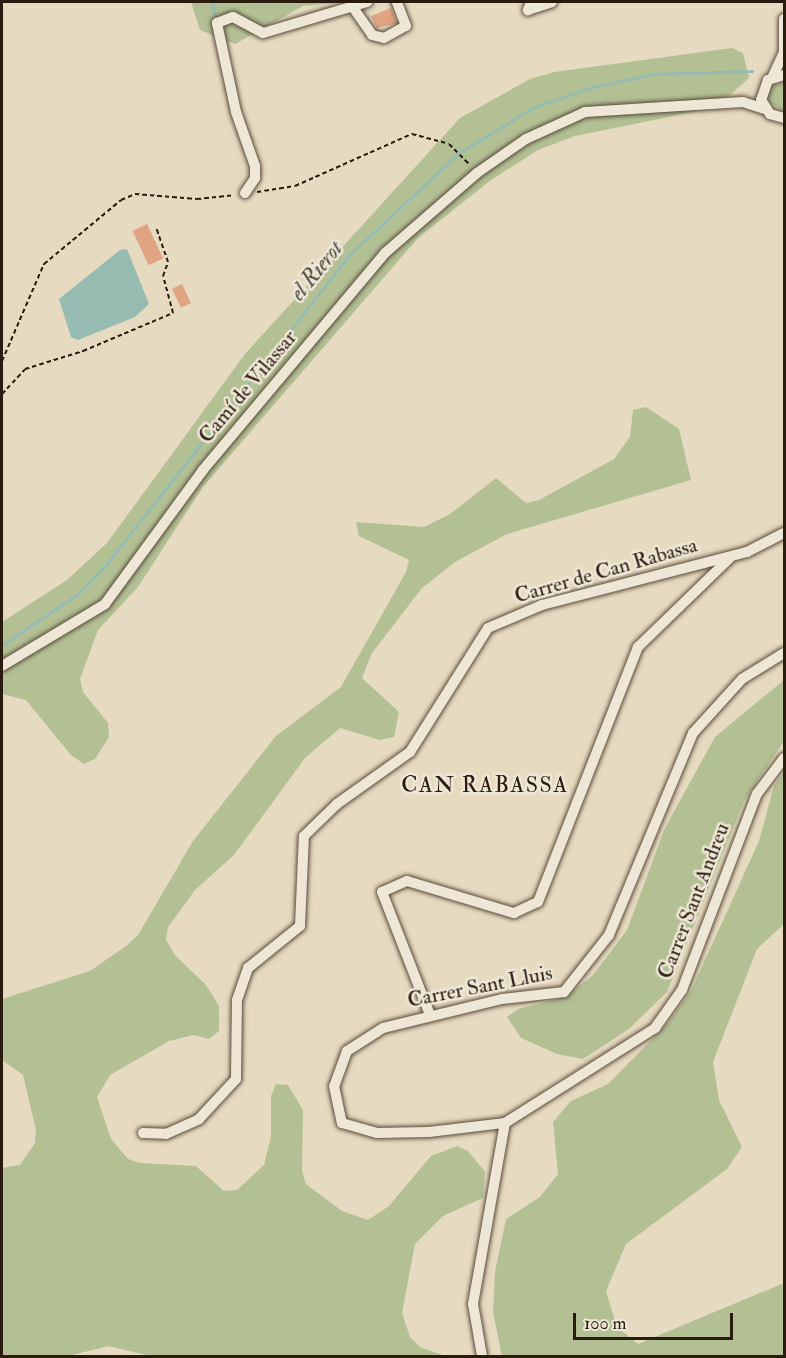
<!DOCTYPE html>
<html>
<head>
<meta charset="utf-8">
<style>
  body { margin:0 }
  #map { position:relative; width:786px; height:1358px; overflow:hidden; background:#e6dac0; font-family:"IM FELL Double Pica",serif }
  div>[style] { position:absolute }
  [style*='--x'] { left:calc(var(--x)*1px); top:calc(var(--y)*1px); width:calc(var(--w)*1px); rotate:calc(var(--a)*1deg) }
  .green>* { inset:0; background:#b3c094 }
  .water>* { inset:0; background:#96bbb0 }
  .stream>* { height:3px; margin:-1.5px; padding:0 1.5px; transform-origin:1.5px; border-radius:1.5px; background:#96bbb0 }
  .building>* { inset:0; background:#e0a482; transform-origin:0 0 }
  .path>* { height:2px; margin-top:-1px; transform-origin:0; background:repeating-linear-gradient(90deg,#2a1b0f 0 4.5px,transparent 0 7.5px) }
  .roads { filter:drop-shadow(0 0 2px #594b3b) drop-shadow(0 0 2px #594b3b) }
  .minor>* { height:10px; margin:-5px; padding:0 5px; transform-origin:5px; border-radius:5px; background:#efe7d6 }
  span { translate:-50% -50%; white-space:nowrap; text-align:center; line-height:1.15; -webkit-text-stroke:5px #efe7d6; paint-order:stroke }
  .street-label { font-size:21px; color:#2a1b0f }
  .water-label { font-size:22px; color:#4a4b3f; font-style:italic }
  .neighbourhood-label { font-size:22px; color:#2a1b0f; letter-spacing:1.5px }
  .frame { position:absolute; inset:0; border:3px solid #2a1b0f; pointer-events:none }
  .scale { position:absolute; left:573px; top:1313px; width:160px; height:27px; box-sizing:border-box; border:3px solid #2a1b0f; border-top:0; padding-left:8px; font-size:18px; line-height:21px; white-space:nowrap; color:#2a1b0f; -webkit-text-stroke:4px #efe7d6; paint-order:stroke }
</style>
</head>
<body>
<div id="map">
  <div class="green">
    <i style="clip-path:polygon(191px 2px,347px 2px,303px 6px,235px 44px,200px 30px)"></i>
    <i style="clip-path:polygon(732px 48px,743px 53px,749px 78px,730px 95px,693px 112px,575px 136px,538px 150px,491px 180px,418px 238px,202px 488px,138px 587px,98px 630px,80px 679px,83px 692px,108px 723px,109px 737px,95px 759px,84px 764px,71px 755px,26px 700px,2px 694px,2px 622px,67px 580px,107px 543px,245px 354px,460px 118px,530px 79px,554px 72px)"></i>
    <i style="clip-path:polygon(784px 82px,784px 110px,781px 110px,770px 103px,768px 95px,772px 86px)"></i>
    <i style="clip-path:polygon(646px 407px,679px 429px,691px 480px,507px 534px,455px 562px,422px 588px,372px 653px,362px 678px,399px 712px,394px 737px,380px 740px,340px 728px,305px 758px,234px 855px,195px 890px,168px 927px,166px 940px,175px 955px,206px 985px,219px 1006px,219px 1031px,209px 1039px,194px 1035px,169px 1041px,110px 1075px,97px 1097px,111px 1139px,128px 1159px,140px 1163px,196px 1166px,224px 1191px,237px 1190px,264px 1165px,271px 1137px,271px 1096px,276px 1084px,288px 1085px,303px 1110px,302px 1171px,306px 1184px,342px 1211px,368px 1220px,389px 1206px,431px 1156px,457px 1146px,468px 1151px,485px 1172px,483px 1198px,443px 1216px,415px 1244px,402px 1313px,410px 1337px,420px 1347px,445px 1356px,150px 1356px,109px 1346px,68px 1356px,2px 1356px,2px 1168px,20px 1165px,35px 1143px,36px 1130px,23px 1075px,2px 1060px,2px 999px,90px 971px,126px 946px,138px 935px,193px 841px,276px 736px,341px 687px,406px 572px,409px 560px,359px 536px,356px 522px,424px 527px,450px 514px,496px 478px,526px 503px,539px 500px,614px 459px,630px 437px,633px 410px)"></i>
    <i style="clip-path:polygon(784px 680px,784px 741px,744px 801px,667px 992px,629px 1029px,583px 1059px,557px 1054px,521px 1038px,507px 1017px,518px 1009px,566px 997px,593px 975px,627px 930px,665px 828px,715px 737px)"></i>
    <i style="clip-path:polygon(784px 772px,784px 924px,757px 949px,713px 1062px,719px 1100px,742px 1147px,727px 1169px,626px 1244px,606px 1291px,617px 1327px,638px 1344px,784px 1283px,784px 1356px,502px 1356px,493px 1312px,495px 1272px,506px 1219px,540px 1197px,558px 1174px,553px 1122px,571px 1101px,608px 1084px,667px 1024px,691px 991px,759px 841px,774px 786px)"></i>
  </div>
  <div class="water">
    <i style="clip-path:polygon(127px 249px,149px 304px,135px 317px,78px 340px,71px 337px,59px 299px,120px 250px)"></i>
  </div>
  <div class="stream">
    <i style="--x:212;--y:2;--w:18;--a:77"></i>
    <i style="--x:2;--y:645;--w:92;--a:-33.9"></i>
    <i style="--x:78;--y:594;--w:37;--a:-46"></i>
    <i style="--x:104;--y:567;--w:400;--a:-51.8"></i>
    <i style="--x:351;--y:253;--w:147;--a:-42.8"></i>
    <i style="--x:459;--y:153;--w:88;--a:-31.5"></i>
    <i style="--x:534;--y:107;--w:62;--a:-18.7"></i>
    <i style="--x:593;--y:87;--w:61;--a:-12.2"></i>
    <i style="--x:653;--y:74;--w:99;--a:-1.7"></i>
  </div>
  <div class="building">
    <i style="clip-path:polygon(391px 8px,397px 23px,377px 28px,371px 16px)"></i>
    <i style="left:147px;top:224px;width:38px;height:16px;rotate:65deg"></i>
    <i style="left:182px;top:284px;width:21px;height:11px;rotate:65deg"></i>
  </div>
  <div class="path">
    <i style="--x:257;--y:192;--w:38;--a:-9"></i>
    <i style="--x:295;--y:186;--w:128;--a:-24"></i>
    <i style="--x:412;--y:134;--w:38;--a:15"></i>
    <i style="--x:449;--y:144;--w:30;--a:45"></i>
    <i style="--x:2;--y:361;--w:106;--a:-66.6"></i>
    <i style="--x:44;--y:264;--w:100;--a:-39.7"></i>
    <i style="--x:121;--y:200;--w:15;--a:-23"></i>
    <i style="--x:135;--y:194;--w:62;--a:4.6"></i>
    <i style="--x:197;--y:199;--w:37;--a:-6"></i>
    <i style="--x:2;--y:394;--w:34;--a:-47"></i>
    <i style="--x:25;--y:369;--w:61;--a:-17.2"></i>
    <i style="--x:83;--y:351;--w:98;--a:-22.9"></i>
    <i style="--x:173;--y:313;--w:38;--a:-105"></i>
    <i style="--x:163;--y:276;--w:15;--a:-70"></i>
    <i style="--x:168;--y:262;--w:36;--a:-109"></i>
  </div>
  <div class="roads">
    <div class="minor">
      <i style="--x:531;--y:2;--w:9;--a:111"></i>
      <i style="--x:528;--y:10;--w:25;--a:-18"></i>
      <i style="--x:352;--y:6;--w:35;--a:55"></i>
      <i style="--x:372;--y:35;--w:12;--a:14"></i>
      <i style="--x:384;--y:38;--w:25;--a:-29"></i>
      <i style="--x:406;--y:26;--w:26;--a:-111"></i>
      <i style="--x:784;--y:19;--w:33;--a:90"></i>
      <i style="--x:784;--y:75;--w:17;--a:163"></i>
      <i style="--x:768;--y:80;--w:21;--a:109"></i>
      <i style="--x:761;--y:100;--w:17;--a:57"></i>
      <i style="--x:770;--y:114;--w:15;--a:16"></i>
      <i style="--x:772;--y:78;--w:29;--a:-65"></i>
      <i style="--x:245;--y:193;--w:18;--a:-56"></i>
      <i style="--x:255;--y:178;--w:12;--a:-90"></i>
      <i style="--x:255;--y:166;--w:57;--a:-109.4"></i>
      <i style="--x:236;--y:112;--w:91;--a:-102.1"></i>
      <i style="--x:217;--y:23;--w:17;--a:-21"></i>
      <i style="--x:233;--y:17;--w:34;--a:28"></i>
      <i style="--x:263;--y:33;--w:109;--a:-16.6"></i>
      <i style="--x:784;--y:653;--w:49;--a:148.2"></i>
      <i style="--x:742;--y:679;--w:73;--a:132.2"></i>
      <i style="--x:693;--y:733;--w:219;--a:112.6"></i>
      <i style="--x:609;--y:935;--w:73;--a:128.3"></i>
      <i style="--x:564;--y:992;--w:62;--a:173.6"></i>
      <i style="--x:502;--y:999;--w:122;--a:166.3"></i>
      <i style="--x:383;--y:1028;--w:43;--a:147.4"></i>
      <i style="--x:347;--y:1051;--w:37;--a:110"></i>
      <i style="--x:334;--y:1086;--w:38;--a:78"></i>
      <i style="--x:342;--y:1123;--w:36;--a:16"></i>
      <i style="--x:377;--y:1133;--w:52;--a:-1.1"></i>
      <i style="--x:429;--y:1132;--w:77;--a:-6.8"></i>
      <i style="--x:505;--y:1123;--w:178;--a:-32.3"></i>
      <i style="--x:655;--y:1028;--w:47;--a:-54.6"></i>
      <i style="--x:682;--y:990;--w:210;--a:-69.1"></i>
      <i style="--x:757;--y:794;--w:45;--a:-53.1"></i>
      <i style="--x:2;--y:666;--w:120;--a:-31"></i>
      <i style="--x:105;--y:604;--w:166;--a:-53.8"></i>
      <i style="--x:203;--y:470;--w:283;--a:-50"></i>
      <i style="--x:385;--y:253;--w:122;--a:-41"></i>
      <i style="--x:477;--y:173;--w:60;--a:-34.8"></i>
      <i style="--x:526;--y:139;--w:65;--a:-24.6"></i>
      <i style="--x:585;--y:112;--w:158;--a:-3.6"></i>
      <i style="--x:743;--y:102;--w:25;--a:18"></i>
      <i style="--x:430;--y:1015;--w:132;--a:-111.3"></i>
      <i style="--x:382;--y:892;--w:27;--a:-24"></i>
      <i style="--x:407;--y:881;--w:112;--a:16.7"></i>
      <i style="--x:514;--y:913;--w:26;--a:-25"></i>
      <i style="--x:538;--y:902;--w:274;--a:-68.6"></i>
      <i style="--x:638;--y:647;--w:129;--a:-44.1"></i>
      <i style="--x:143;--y:1133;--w:23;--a:2"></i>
      <i style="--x:166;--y:1134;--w:36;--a:-24"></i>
      <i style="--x:199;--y:1119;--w:54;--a:-47.2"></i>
      <i style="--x:236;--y:1079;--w:79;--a:-89.3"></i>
      <i style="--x:237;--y:1000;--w:34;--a:-71"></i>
      <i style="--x:248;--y:968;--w:67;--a:-38.9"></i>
      <i style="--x:300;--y:926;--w:90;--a:-87.5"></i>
      <i style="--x:304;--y:836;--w:46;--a:-44.1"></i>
      <i style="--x:337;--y:804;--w:90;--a:-35.5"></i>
      <i style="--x:410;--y:752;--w:146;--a:-57.8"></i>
      <i style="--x:488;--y:628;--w:59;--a:-23.1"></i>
      <i style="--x:542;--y:605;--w:212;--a:-14.5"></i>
      <i style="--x:747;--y:552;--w:42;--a:-27.2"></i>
      <i style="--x:482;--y:1356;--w:53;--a:-99.8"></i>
      <i style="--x:473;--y:1304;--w:184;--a:-80"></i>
    </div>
  </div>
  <div class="street-label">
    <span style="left:248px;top:387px;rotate:-50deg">Camí de Vilassar</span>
    <span style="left:606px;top:571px;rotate:-16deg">Carrer de Can Rabassa</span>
    <span style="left:694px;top:901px;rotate:-69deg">Carrer Sant Andreu</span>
    <span style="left:480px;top:987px;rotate:-11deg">Carrer Sant Lluis</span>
  </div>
  <div class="water-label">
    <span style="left:317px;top:271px;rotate:-51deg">el Rierot</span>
  </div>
  <div class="neighbourhood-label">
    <span style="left:485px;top:786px">CAN RABASSA</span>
  </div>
  <div class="frame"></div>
  <div class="scale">100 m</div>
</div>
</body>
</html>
